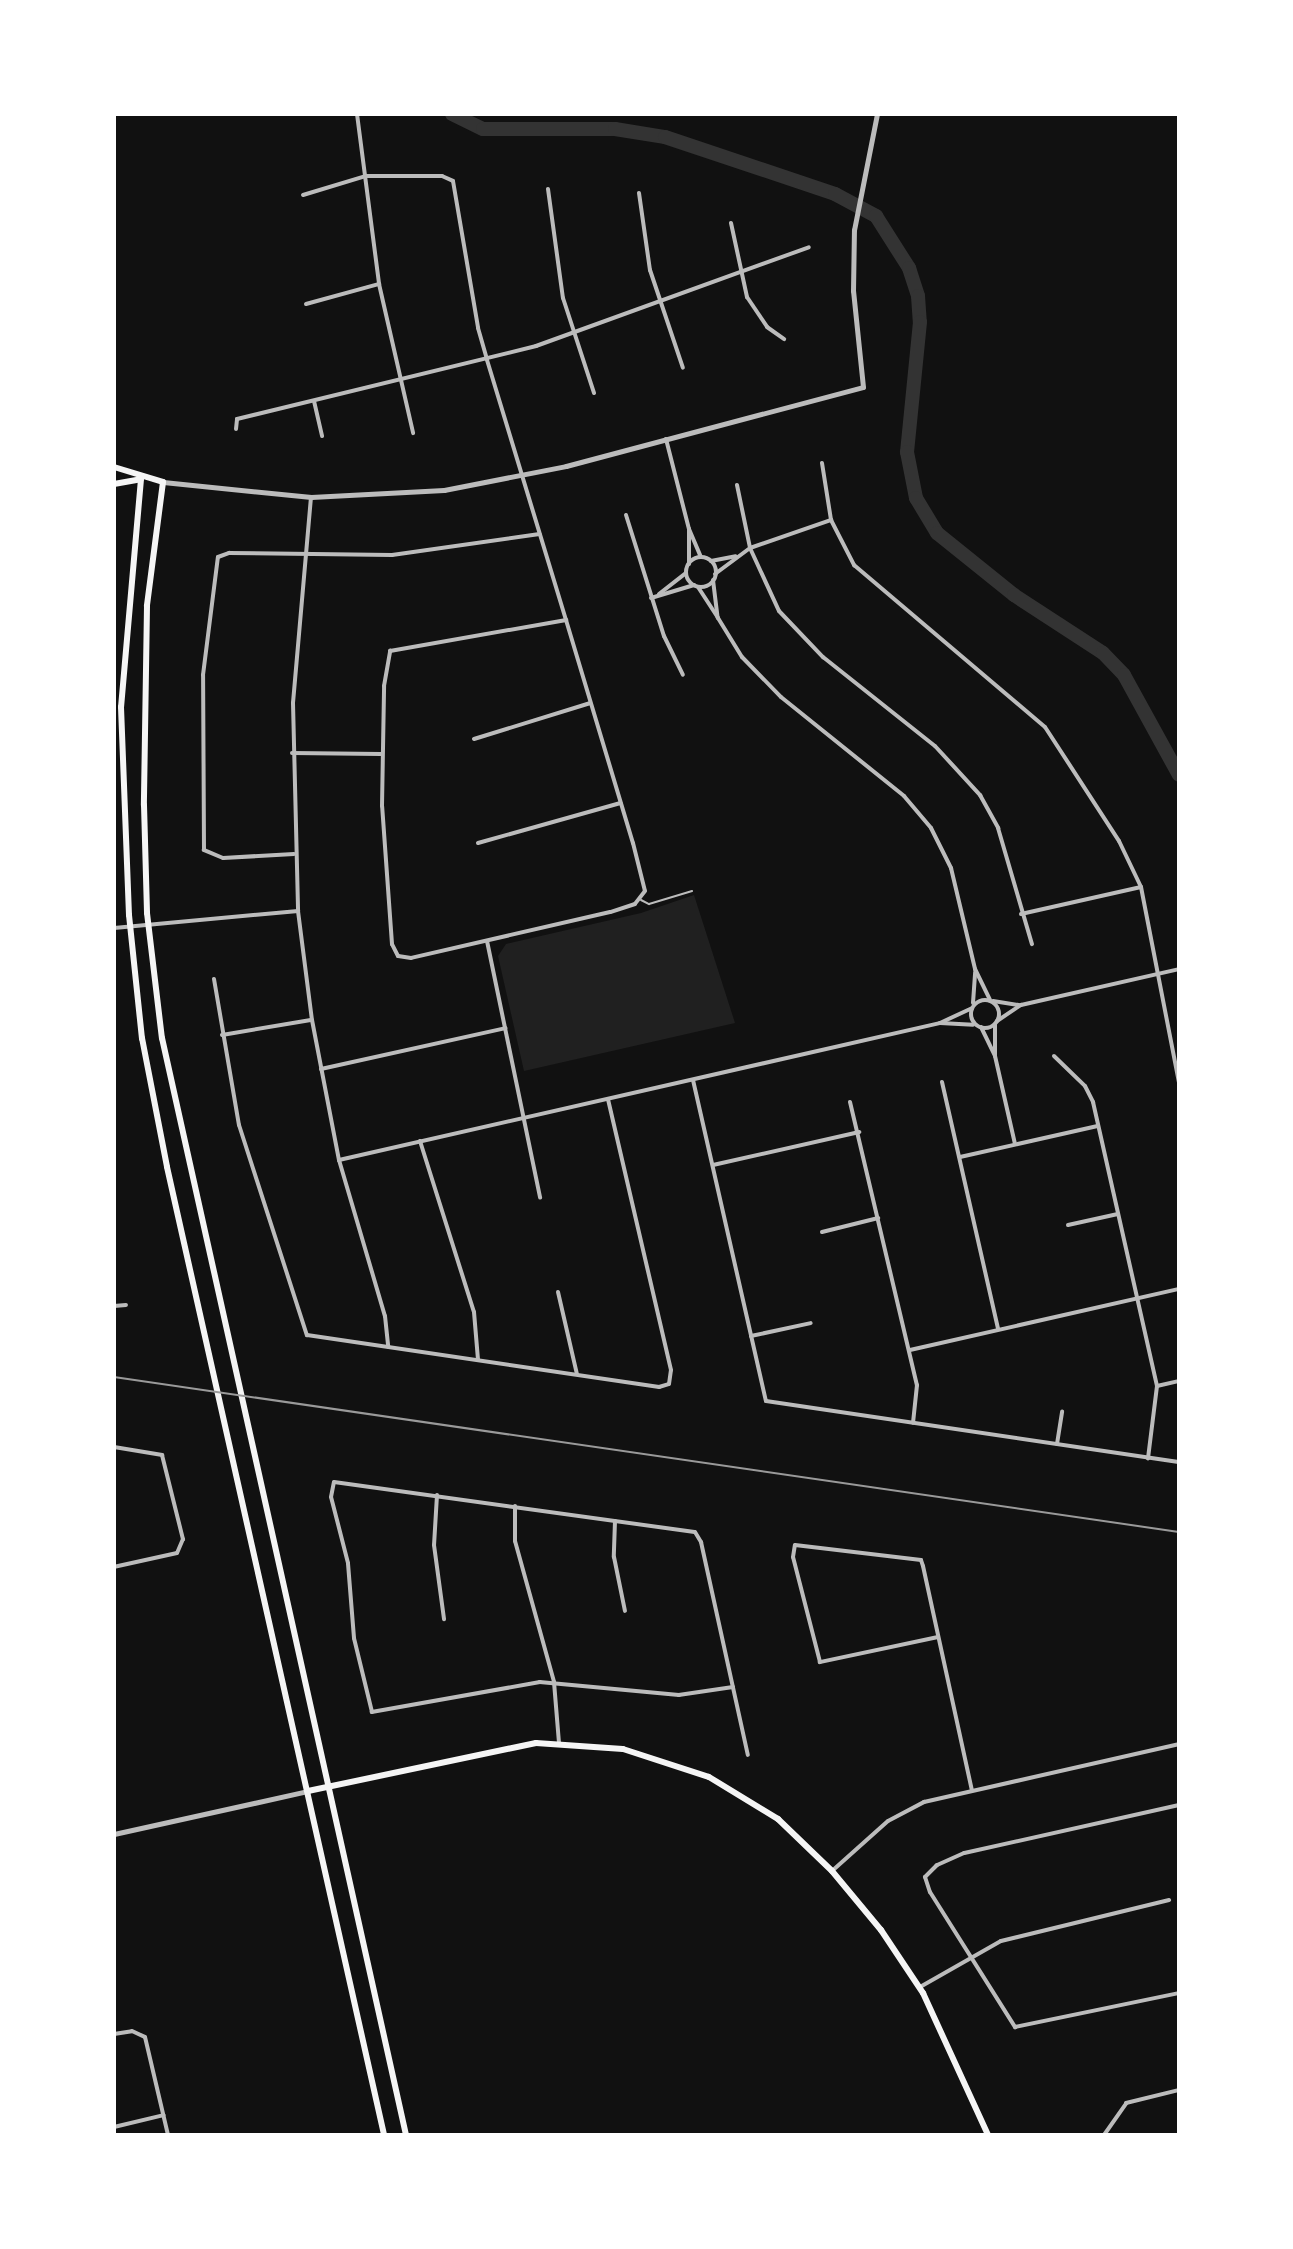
<!DOCTYPE html>
<html>
<head>
<meta charset="utf-8">
<style>
  body { margin:0 }
  #map { position:relative; width:1293px; height:2249px; overflow:hidden; background:#111; font-family:Figtree,sans-serif }
  div>[style] { position:absolute }
  [style*='--x'] { left:calc(var(--x)*1px); top:calc(var(--y)*1px); width:calc(var(--w)*1px); rotate:calc(var(--a)*1deg) }
  .green>* { inset:0; background:#202020 }
  .river>* { height:14px; margin:-7px; padding:0 7px; transform-origin:7px; border-radius:7px; background:#333 }
  .service>* { height:2px; margin:-1px; padding:0 1px; transform-origin:1px; border-radius:1px; background:#bcbcbc }
  .minor>* { height:4px; margin:-2px; padding:0 2px; transform-origin:2px; border-radius:2px; background:#bcbcbc }
  .minor>.ring { margin:-2px; padding:0; box-sizing:content-box; background:none; border:4px solid #bcbcbc; border-radius:50% }
  .tertiary>* { height:5px; margin:-2.5px; padding:0 2.5px; transform-origin:2.5px; border-radius:2.5px; background:#bcbcbc }
  .secondary>* { height:6px; margin:-3px; padding:0 3px; transform-origin:3px; border-radius:3px; background:#f5f5f5 }
  .rail>* { height:2px; margin:-1px; padding:0 1px; transform-origin:1px; border-radius:1px; background:#9a9a9a }
  span { translate:-50% -50%; white-space:nowrap; text-align:center; line-height:1.15; -webkit-text-stroke:6px #fff; paint-order:stroke }
  .frame { position:absolute; inset:0; border:116px solid #fff; pointer-events:none }
</style>
</head>
<body>
<div id="map">
  <div class="green">
    <i style="clip-path:polygon(694px 895px,735px 1023px,524px 1071px,498px 956px,506px 944px,641px 913px)"></i>
  </div>
  <div class="river">
    <i style="--x:452;--y:114;--w:34;--a:26"></i>
    <i style="--x:483;--y:129;--w:132;--a:0"></i>
    <i style="--x:615;--y:129;--w:51;--a:9.1"></i>
    <i style="--x:665;--y:137;--w:179;--a:18.5"></i>
    <i style="--x:835;--y:194;--w:47;--a:28.2"></i>
    <i style="--x:876;--y:216;--w:62;--a:57.6"></i>
    <i style="--x:909;--y:268;--w:29;--a:72"></i>
    <i style="--x:918;--y:296;--w:26;--a:86"></i>
    <i style="--x:920;--y:322;--w:131;--a:95.7"></i>
    <i style="--x:907;--y:452;--w:47;--a:78.9"></i>
    <i style="--x:916;--y:498;--w:41;--a:59"></i>
    <i style="--x:937;--y:533;--w:99;--a:38.8"></i>
    <i style="--x:1014;--y:595;--w:106;--a:33.1"></i>
    <i style="--x:1103;--y:653;--w:30;--a:46"></i>
    <i style="--x:1124;--y:675;--w:114;--a:61.2"></i>
  </div>
  <div class="service">
    <i style="--x:641;--y:900;--w:9;--a:27"></i>
    <i style="--x:649;--y:904;--w:45;--a:-16.8"></i>
  </div>
  <div class="minor">
    <i style="--x:357;--y:114;--w:171;--a:82.6"></i>
    <i style="--x:379;--y:284;--w:153;--a:77.1"></i>
    <i style="--x:548;--y:189;--w:110;--a:82.2"></i>
    <i style="--x:563;--y:298;--w:100;--a:71.9"></i>
    <i style="--x:639;--y:193;--w:78;--a:81.9"></i>
    <i style="--x:650;--y:270;--w:103;--a:71.4"></i>
    <i style="--x:303;--y:195;--w:66;--a:-16.8"></i>
    <i style="--x:366;--y:176;--w:76;--a:0"></i>
    <i style="--x:442;--y:176;--w:12;--a:24"></i>
    <i style="--x:453;--y:181;--w:149;--a:80.3"></i>
    <i style="--x:478;--y:328;--w:33;--a:74"></i>
    <i style="--x:487;--y:360;--w:272;--a:73.1"></i>
    <i style="--x:566;--y:620;--w:233;--a:73.3"></i>
    <i style="--x:633;--y:843;--w:49;--a:76"></i>
    <i style="--x:645;--y:891;--w:16;--a:128"></i>
    <i style="--x:635;--y:904;--w:26;--a:162"></i>
    <i style="--x:610;--y:912;--w:204;--a:167"></i>
    <i style="--x:411;--y:958;--w:13;--a:-171"></i>
    <i style="--x:398;--y:956;--w:13;--a:-117"></i>
    <i style="--x:392;--y:944;--w:138;--a:-94.1"></i>
    <i style="--x:382;--y:806;--w:120;--a:-89"></i>
    <i style="--x:384;--y:686;--w:36;--a:-80"></i>
    <i style="--x:390;--y:651;--w:179;--a:-10"></i>
    <i style="--x:731;--y:223;--w:76;--a:77.8"></i>
    <i style="--x:747;--y:297;--w:36;--a:56"></i>
    <i style="--x:767;--y:327;--w:21;--a:35"></i>
    <i style="--x:306;--y:304;--w:76;--a:-15.3"></i>
    <i style="--x:314;--y:401;--w:36;--a:77"></i>
    <i style="--x:236;--y:429;--w:10;--a:-84"></i>
    <i style="--x:237;--y:419;--w:308;--a:-13.7"></i>
    <i style="--x:536;--y:346;--w:290;--a:-19.9"></i>
    <i style="--x:666;--y:439;--w:93;--a:75.7"></i>
    <i style="--x:689;--y:529;--w:35;--a:90"></i>
    <i style="--x:822;--y:463;--w:58;--a:81"></i>
    <i style="--x:831;--y:520;--w:51;--a:62.9"></i>
    <i style="--x:854;--y:565;--w:250;--a:40.3"></i>
    <i style="--x:1045;--y:727;--w:136;--a:57"></i>
    <i style="--x:1119;--y:841;--w:51;--a:64.4"></i>
    <i style="--x:1141;--y:887;--w:199;--a:79"></i>
    <i style="--x:737;--y:485;--w:64;--a:78.3"></i>
    <i style="--x:750;--y:548;--w:69;--a:65.3"></i>
    <i style="--x:779;--y:611;--w:64;--a:46.3"></i>
    <i style="--x:823;--y:657;--w:143;--a:38.5"></i>
    <i style="--x:935;--y:746;--w:67;--a:47.4"></i>
    <i style="--x:980;--y:795;--w:38;--a:61"></i>
    <i style="--x:998;--y:828;--w:121;--a:73.7"></i>
    <i style="--x:311;--y:497;--w:207;--a:95"></i>
    <i style="--x:293;--y:703;--w:208;--a:88.6"></i>
    <i style="--x:298;--y:911;--w:110;--a:82.7"></i>
    <i style="--x:312;--y:1020;--w:143;--a:79.1"></i>
    <i style="--x:339;--y:1160;--w:163;--a:73.6"></i>
    <i style="--x:385;--y:1316;--w:31;--a:84"></i>
    <i style="--x:626;--y:515;--w:127;--a:72.6"></i>
    <i style="--x:664;--y:636;--w:43;--a:64"></i>
    <i style="--x:689;--y:529;--w:30;--a:67"></i>
    <i class="ring" style="left:686px;top:557px;width:26px;height:26px"></i>
    <i style="--x:711;--y:561;--w:25;--a:-11"></i>
    <i style="--x:715;--y:574;--w:44;--a:-36.6"></i>
    <i style="--x:750;--y:548;--w:86;--a:-19.1"></i>
    <i style="--x:713;--y:580;--w:38;--a:83"></i>
    <i style="--x:718;--y:618;--w:46;--a:58.4"></i>
    <i style="--x:742;--y:657;--w:56;--a:45.7"></i>
    <i style="--x:781;--y:697;--w:158;--a:38.8"></i>
    <i style="--x:904;--y:796;--w:42;--a:49.8"></i>
    <i style="--x:931;--y:828;--w:45;--a:63.4"></i>
    <i style="--x:951;--y:868;--w:104;--a:76.6"></i>
    <i style="--x:975;--y:969;--w:34;--a:64"></i>
    <i style="--x:698;--y:587;--w:37;--a:57"></i>
    <i style="--x:659;--y:594;--w:34;--a:-38"></i>
    <i style="--x:651;--y:598;--w:45;--a:-16.8"></i>
    <i style="--x:474;--y:739;--w:121;--a:-17.2"></i>
    <i style="--x:292;--y:753;--w:89;--a:0.6"></i>
    <i style="--x:478;--y:843;--w:148;--a:-15.7"></i>
    <i style="--x:294;--y:854;--w:71;--a:176.8"></i>
    <i style="--x:223;--y:858;--w:21;--a:-157"></i>
    <i style="--x:204;--y:850;--w:175;--a:-90.3"></i>
    <i style="--x:203;--y:675;--w:119;--a:-82.8"></i>
    <i style="--x:218;--y:557;--w:12;--a:-20"></i>
    <i style="--x:229;--y:553;--w:163;--a:0.7"></i>
    <i style="--x:392;--y:555;--w:149;--a:-8.1"></i>
    <i style="--x:1021;--y:914;--w:123;--a:-12.7"></i>
    <i style="--x:114;--y:928;--w:185;--a:-5.3"></i>
    <i style="--x:487;--y:941;--w:262;--a:78.3"></i>
    <i style="--x:214;--y:979;--w:148;--a:80.3"></i>
    <i style="--x:239;--y:1125;--w:221;--a:72.1"></i>
    <i style="--x:307;--y:1335;--w:356;--a:8.4"></i>
    <i style="--x:659;--y:1387;--w:10;--a:-17"></i>
    <i style="--x:669;--y:1384;--w:14;--a:-82"></i>
    <i style="--x:671;--y:1370;--w:277;--a:-103.1"></i>
    <i class="ring" style="left:971px;top:1000px;width:24px;height:24px"></i>
    <i style="--x:993;--y:1001;--w:26;--a:9"></i>
    <i style="--x:973;--y:1003;--w:31;--a:-86"></i>
    <i style="--x:997;--y:1021;--w:29;--a:-34"></i>
    <i style="--x:1021;--y:1005;--w:162;--a:-12.8"></i>
    <i style="--x:940;--y:1023;--w:33;--a:3"></i>
    <i style="--x:995;--y:1024;--w:32;--a:90"></i>
    <i style="--x:995;--y:1056;--w:90;--a:77.2"></i>
    <i style="--x:981;--y:1027;--w:32;--a:64"></i>
    <i style="--x:222;--y:1035;--w:90;--a:-9.6"></i>
    <i style="--x:1054;--y:1056;--w:43;--a:44.1"></i>
    <i style="--x:1085;--y:1086;--w:18;--a:63"></i>
    <i style="--x:1093;--y:1102;--w:291;--a:77.3"></i>
    <i style="--x:1157;--y:1386;--w:73;--a:97.1"></i>
    <i style="--x:321;--y:1069;--w:189;--a:-12.5"></i>
    <i style="--x:693;--y:1080;--w:329;--a:77.2"></i>
    <i style="--x:766;--y:1401;--w:417;--a:8.4"></i>
    <i style="--x:942;--y:1082;--w:253;--a:77.2"></i>
    <i style="--x:850;--y:1102;--w:291;--a:76.7"></i>
    <i style="--x:917;--y:1385;--w:38;--a:96"></i>
    <i style="--x:420;--y:1141;--w:179;--a:72.5"></i>
    <i style="--x:474;--y:1312;--w:48;--a:85.2"></i>
    <i style="--x:960;--y:1157;--w:141;--a:-12.7"></i>
    <i style="--x:339;--y:1160;--w:616;--a:-12.84"></i>
    <i style="--x:940;--y:1023;--w:35;--a:-25"></i>
    <i style="--x:713;--y:1165;--w:150;--a:-12.7"></i>
    <i style="--x:1068;--y:1225;--w:51;--a:-12.4"></i>
    <i style="--x:822;--y:1232;--w:58;--a:-14"></i>
    <i style="--x:558;--y:1292;--w:84;--a:77"></i>
    <i style="--x:114;--y:1306;--w:12;--a:-5"></i>
    <i style="--x:751;--y:1336;--w:61;--a:-12.2"></i>
    <i style="--x:910;--y:1350;--w:276;--a:-12.8"></i>
    <i style="--x:1157;--y:1386;--w:23;--a:-13"></i>
    <i style="--x:1057;--y:1444;--w:33;--a:-81"></i>
    <i style="--x:114;--y:1447;--w:49;--a:9.5"></i>
    <i style="--x:162;--y:1455;--w:87;--a:76"></i>
    <i style="--x:183;--y:1539;--w:15;--a:113"></i>
    <i style="--x:177;--y:1553;--w:65;--a:167.5"></i>
    <i style="--x:437;--y:1495;--w:50;--a:93.4"></i>
    <i style="--x:434;--y:1545;--w:75;--a:82.3"></i>
    <i style="--x:515;--y:1506;--w:35;--a:90"></i>
    <i style="--x:515;--y:1541;--w:146;--a:74.5"></i>
    <i style="--x:554;--y:1682;--w:61;--a:85.3"></i>
    <i style="--x:615;--y:1521;--w:36;--a:92"></i>
    <i style="--x:614;--y:1557;--w:55;--a:78.5"></i>
    <i style="--x:938;--y:1637;--w:121;--a:168"></i>
    <i style="--x:820;--y:1662;--w:108;--a:-104.4"></i>
    <i style="--x:793;--y:1557;--w:12;--a:-81"></i>
    <i style="--x:795;--y:1545;--w:127;--a:6.8"></i>
    <i style="--x:921;--y:1560;--w:6;--a:72"></i>
    <i style="--x:923;--y:1566;--w:229;--a:77.7"></i>
    <i style="--x:733;--y:1687;--w:55;--a:171.6"></i>
    <i style="--x:679;--y:1695;--w:140;--a:-174.7"></i>
    <i style="--x:540;--y:1682;--w:171;--a:169.9"></i>
    <i style="--x:372;--y:1712;--w:76;--a:-103.7"></i>
    <i style="--x:354;--y:1638;--w:75;--a:-94.6"></i>
    <i style="--x:348;--y:1563;--w:68;--a:-104.4"></i>
    <i style="--x:331;--y:1497;--w:15;--a:-79"></i>
    <i style="--x:334;--y:1482;--w:364;--a:7.9"></i>
    <i style="--x:695;--y:1532;--w:12;--a:59"></i>
    <i style="--x:701;--y:1542;--w:218;--a:77.6"></i>
    <i style="--x:1179;--y:1805;--w:220;--a:167.4"></i>
    <i style="--x:964;--y:1853;--w:30;--a:156"></i>
    <i style="--x:937;--y:1865;--w:17;--a:135"></i>
    <i style="--x:925;--y:1877;--w:16;--a:72"></i>
    <i style="--x:930;--y:1892;--w:160;--a:57.8"></i>
    <i style="--x:1015;--y:2027;--w:167;--a:-11.7"></i>
    <i style="--x:832;--y:1871;--w:75;--a:-41.8"></i>
    <i style="--x:888;--y:1821;--w:41;--a:-27.8"></i>
    <i style="--x:924;--y:1802;--w:262;--a:-12.8"></i>
    <i style="--x:920;--y:1987;--w:93;--a:-29.6"></i>
    <i style="--x:1001;--y:1941;--w:173;--a:-13.7"></i>
    <i style="--x:114;--y:2034;--w:18;--a:-9"></i>
    <i style="--x:132;--y:2031;--w:14;--a:25"></i>
    <i style="--x:145;--y:2037;--w:101;--a:76.8"></i>
    <i style="--x:114;--y:2127;--w:51;--a:-13.5"></i>
    <i style="--x:1104;--y:2135;--w:39;--a:-55"></i>
    <i style="--x:1126;--y:2103;--w:55;--a:-13.8"></i>
  </div>
  <div class="tertiary">
    <i style="--x:163;--y:482;--w:149;--a:5.8"></i>
    <i style="--x:311;--y:497;--w:133;--a:-3"></i>
    <i style="--x:444;--y:490;--w:124;--a:-11.1"></i>
    <i style="--x:566;--y:466;--w:307;--a:-14.9"></i>
    <i style="--x:863;--y:387;--w:97;--a:-95.9"></i>
    <i style="--x:853;--y:291;--w:61;--a:-89.1"></i>
    <i style="--x:854;--y:230;--w:118;--a:-78.8"></i>
    <i style="--x:114;--y:1834;--w:199;--a:-12.5"></i>
  </div>
  <div class="secondary">
    <i style="--x:114;--y:467;--w:51;--a:17"></i>
    <i style="--x:163;--y:482;--w:125;--a:97.4"></i>
    <i style="--x:147;--y:606;--w:199;--a:90.9"></i>
    <i style="--x:144;--y:805;--w:108;--a:88.4"></i>
    <i style="--x:147;--y:913;--w:126;--a:83.2"></i>
    <i style="--x:162;--y:1038;--w:1124;--a:77.46"></i>
    <i style="--x:141;--y:479;--w:229;--a:95"></i>
    <i style="--x:121;--y:707;--w:208;--a:87.8"></i>
    <i style="--x:129;--y:915;--w:124;--a:84"></i>
    <i style="--x:142;--y:1038;--w:131;--a:79"></i>
    <i style="--x:167;--y:1167;--w:992;--a:77.36"></i>
    <i style="--x:114;--y:484;--w:27;--a:-10"></i>
    <i style="--x:308;--y:1791;--w:233;--a:-11.9"></i>
    <i style="--x:536;--y:1743;--w:87;--a:3.9"></i>
    <i style="--x:623;--y:1749;--w:90;--a:18"></i>
    <i style="--x:709;--y:1777;--w:81;--a:31.3"></i>
    <i style="--x:778;--y:1819;--w:75;--a:43.9"></i>
    <i style="--x:832;--y:1871;--w:77;--a:50.3"></i>
    <i style="--x:881;--y:1930;--w:76;--a:56.3"></i>
    <i style="--x:923;--y:1993;--w:156;--a:65.4"></i>
  </div>
  <div class="rail">
    <i style="--x:114;--y:1377;--w:1076;--a:8.28"></i>
  </div>
  <div class="frame"></div>
</div>
</body>
</html>
